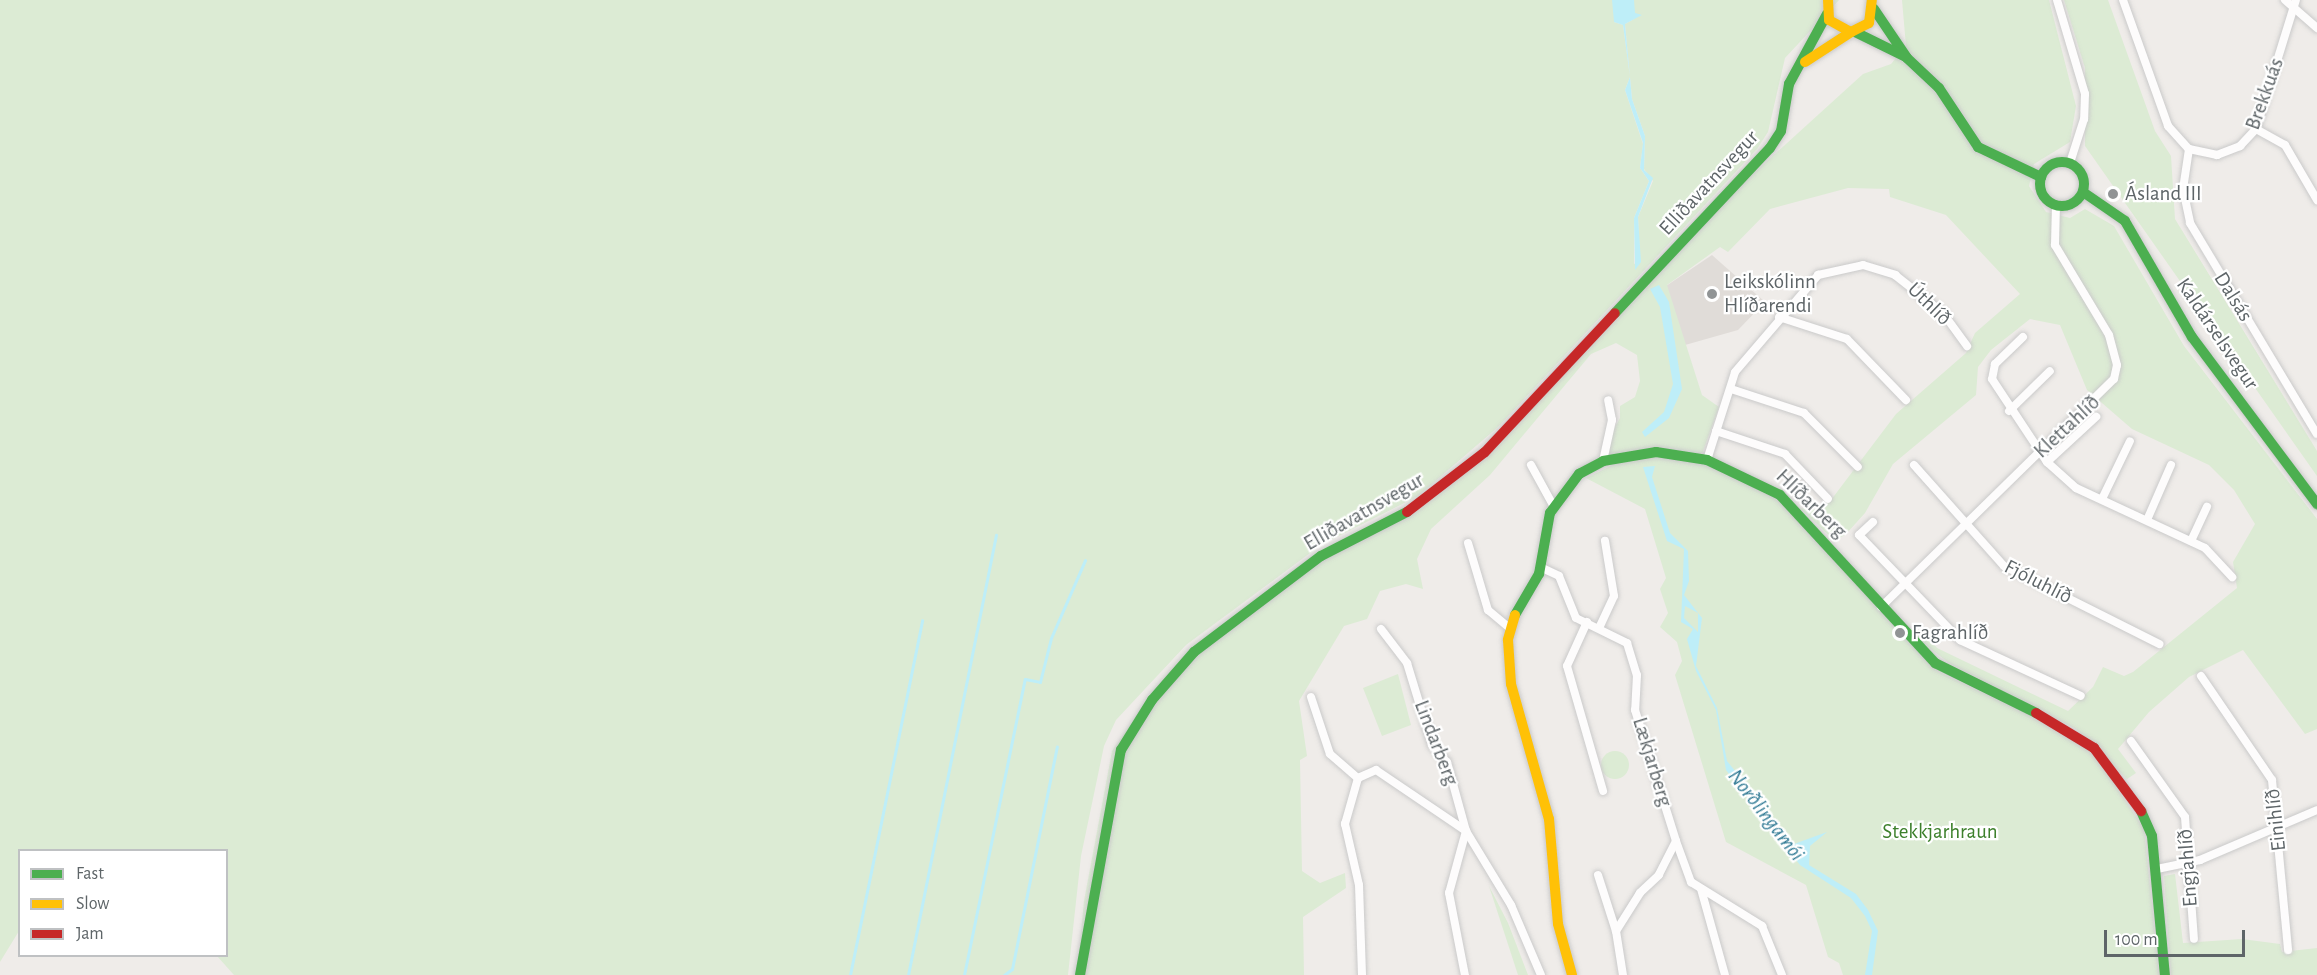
<!DOCTYPE html>
<html>
<head>
<meta charset="utf-8">
<style>
  body { margin:0 }
  #map { position:relative; width:2317px; height:975px; overflow:hidden; background:#efece9; font-family:"Alegreya Sans",sans-serif }
  div>[style] { position:absolute }
  [style*='--x'] { left:calc(var(--x)*1px); top:calc(var(--y)*1px); width:calc(var(--w)*1px); rotate:calc(var(--a)*1deg) }
  .education>* { inset:0; background:#e0dcd8 }
  .green>* { inset:0; background:#dcebd4 }
  .round { border-radius:50% }
  .water>* { inset:0; background:#beeef8 }
  .stream>* { height:3px; margin:-1.5px; padding:0 1.5px; transform-origin:1.5px; border-radius:1.5px; background:#beeef8 }
  .roads { filter:drop-shadow(0 0 2px #cacaca) drop-shadow(0 0 2px #cacaca) }
  .street>* { height:8px; margin:-4px; padding:0 4px; transform-origin:4px; border-radius:4px; background:#fdfcfc }
  .fast>* { height:10px; margin:-5px; padding:0 5px; transform-origin:5px; border-radius:5px; background:#4caf50 }
  .fast>.ring { margin:-5px; padding:0; box-sizing:content-box; background:none; border:10px solid #4caf50; border-radius:50% }
  .slow>* { height:10px; margin:-5px; padding:0 5px; transform-origin:5px; border-radius:5px; background:#ffc107 }
  .jam>* { height:10px; margin:-5px; padding:0 5px; transform-origin:5px; border-radius:5px; background:#c62828 }
  .dots>* { width:16px; height:16px; translate:-50% -50%; box-sizing:border-box; border:3px solid #fff; border-radius:50% }
  span { translate:-50% -50%; white-space:nowrap; text-align:center; line-height:1.15; -webkit-text-stroke:4.5px #fff; paint-order:stroke }
  .street-label { font-size:21px; color:#5e6568 }
  .poi-label { font-size:21px; color:#5e6568 }
  .left { translate:0 -50%; text-align:left }
  .park-label { font-size:21px; color:#3d802c }
  .water-label { font-size:22px; color:#327b95; font-style:italic }
  .legend { position:absolute; left:18px; top:849px; width:210px; height:108px; box-sizing:border-box; background:#fff; border:2px solid #bfc1c3; margin:0; padding:8px 10px; list-style:none; font-size:18px; color:#5e6568 }
  .legend li { display:flex; align-items:center; gap:12px; height:30px }
  .legend b { width:30px; border:2px solid #bfc1c3 }
  .scale { position:absolute; left:2104px; top:930px; width:141px; height:27px; box-sizing:border-box; border:3px solid #5e6568; border-top:0; padding-left:8px; font-size:18px; line-height:21px; white-space:nowrap; color:#5e6568; -webkit-text-stroke:4px #fff; paint-order:stroke }
</style>
</head>
<body>
<div id="map">
  <div class="education">
    <i style="clip-path:polygon(1712px 255px,1765px 302px,1738px 330px,1678px 347px,1666px 286px)"></i>
  </div>
  <div class="green">
    <i style="clip-path:polygon(evenodd,0 0,1839px 0,1785px 58px,1768px 132px,1757px 149px,1498px 427px,1418px 496px,1321px 545px,1186px 645px,1116px 720px,1104px 746px,1081px 856px,1068px 975px,234px 975px,217px 956px,226px 956px,226px 850px,20px 850px,19px 931px,0 962px,0 0,1634px 19px,1625px 24px,1632px 99px,1645px 136px,1644px 169px,1653px 181px,1638px 217px,1640px 261px,1634px 264px,1634px 218px,1649px 181px,1640px 168px,1643px 144px,1625px 90px,1630px 77px,1623px 25px,1614px 22px,1634px 19px)"></i>
    <i style="clip-path:polygon(1902px 0,2049px 0,2076px 106px,2070px 142px,2034px 164px,2029px 186px,2046px 212px,2070px 218px,2085px 209px,2114px 226px,2184px 346px,2317px 519px,2317px 729px,2305px 734px,2243px 650px,2189px 677px,2149px 712px,2118px 749px,2136px 773px,2127px 779px,2076px 729px,1949px 663px,1917px 638px,1922px 631px,1937px 648px,2068px 711px,2093px 687px,2103px 667px,2124px 676px,2133px 672px,2237px 588px,2233px 562px,2255px 524px,2234px 490px,2209px 465px,2132px 429px,2087px 390px,2060px 325px,2030px 319px,1991px 350px,1978px 367px,1976px 395px,1893px 464px,1865px 513px,1846px 534px,1835px 541px,1800px 508px,1818px 510px,1831px 500px,1896px 414px,1966px 353px,1975px 333px,2020px 294px,1946px 215px,1890px 197px,1889px 189px,1848px 188px,1770px 209px,1728px 252px,1720px 247px,1667px 285px,1702px 395px,1719px 407px,1702px 454px,1778px 500px,1939px 672px,2065px 732px,2093px 752px,2144px 829px,2159px 975px,1843px 975px,1839px 963px,1828px 957px,1806px 885px,1726px 842px,1675px 675px,1682px 661px,1677px 642px,1660px 627px,1668px 613px,1660px 589px,1666px 578px,1645px 509px,1586px 478px,1615px 464px,1606px 443px,1620px 418px,1620px 406px,1635px 397px,1640px 381px,1637px 355px,1616px 343px,1591px 354px,1490px 475px,1431px 529px,1417px 559px,1423px 589px,1406px 584px,1380px 591px,1367px 619px,1344px 626px,1299px 701px,1307px 756px,1300px 760px,1302px 871px,1320px 883px,1345px 873px,1346px 888px,1303px 917px,1304px 975px,1077px 975px,1084px 901px,1112px 751px,1155px 688px,1184px 658px,1309px 565px,1442px 490px,1744px 182px,1863px 74px,1891px 64px,1906px 46px)"></i>
    <i style="clip-path:polygon(2064px 0,2108px 0,2155px 131px,2171px 156px,2175px 219px,2317px 451px,2317px 476px,2085px 146px,2085px 68px)"></i>
    <i style="clip-path:polygon(1398px 674px,1411px 725px,1382px 736px,1363px 688px)"></i>
    <i class="round" style="left:1601px;top:751px;width:28px;height:28px"></i>
    <i style="clip-path:polygon(2175px 874px,2183px 943px,2242px 939px,2280px 944px,2282px 952px,2317px 948px,2317px 975px,2171px 975px,2164px 876px)"></i>
    <i style="clip-path:polygon(1489px 886px,1508px 923px,1528px 975px,1518px 975px)"></i>
  </div>
  <div class="water">
    <i style="clip-path:polygon(1612px 0,1634px 0,1635px 13px,1642px 15px,1625px 24px,1632px 99px,1645px 136px,1644px 170px,1653px 178px,1638px 217px,1641px 262px,1635px 270px,1634px 218px,1649px 181px,1640px 168px,1643px 143px,1625px 90px,1630px 77px,1623px 25px,1614px 22px)"></i>
    <i style="clip-path:polygon(1659px 285px,1669px 302px,1682px 389px,1669px 418px,1645px 437px,1642px 432px,1664px 412px,1673px 384px,1660px 307px,1650px 289px)"></i>
    <i style="clip-path:polygon(evenodd,1655px 466px,1652px 477px,1670px 533px,1688px 551px,1689px 581px,1684px 595px,1702px 618px,1696px 666px,1717px 708px,1727px 761px,1794px 844px,1827px 832px,1810px 846px,1809px 865px,1856px 894px,1868px 910px,1878px 931px,1872px 975px,1865px 975px,1872px 931px,1865px 916px,1851px 898px,1800px 865px,1726px 770px,1716px 710px,1696px 671px,1687px 639px,1693px 629px,1681px 622px,1684px 549px,1667px 541px,1643px 467px,1655px 466px,1685px 606px,1698px 613px,1698px 632px,1684px 618px,1685px 606px)"></i>
  </div>
  <div class="stream">
    <i style="--x:850;--y:975;--w:362;--a:-78.5"></i>
    <i style="--x:908;--y:975;--w:449;--a:-78.7"></i>
    <i style="--x:964;--y:975;--w:302;--a:-78.4"></i>
    <i style="--x:1025;--y:679;--w:15;--a:11"></i>
    <i style="--x:1040;--y:682;--w:45;--a:-76"></i>
    <i style="--x:1051;--y:638;--w:85;--a:-66.4"></i>
    <i style="--x:1004;--y:975;--w:10;--a:-37"></i>
    <i style="--x:1012;--y:969;--w:227;--a:-78.6"></i>
  </div>
  <div class="roads">
    <div class="street">
      <i style="--x:2057;--y:0;--w:98;--a:73.4"></i>
      <i style="--x:2085;--y:94;--w:25;--a:92"></i>
      <i style="--x:2084;--y:119;--w:46;--a:107.7"></i>
      <i style="--x:2123;--y:0;--w:134;--a:70.3"></i>
      <i style="--x:2168;--y:126;--w:31;--a:48"></i>
      <i style="--x:2189;--y:149;--w:29;--a:12"></i>
      <i style="--x:2217;--y:155;--w:25;--a:-21"></i>
      <i style="--x:2240;--y:146;--w:23;--a:-47"></i>
      <i style="--x:2256;--y:129;--w:135;--a:-72.8"></i>
      <i style="--x:2285;--y:0;--w:43;--a:41.2"></i>
      <i style="--x:2256;--y:129;--w:33;--a:29"></i>
      <i style="--x:2285;--y:145;--w:64;--a:59.8"></i>
      <i style="--x:2189;--y:149;--w:40;--a:98.5"></i>
      <i style="--x:2183;--y:189;--w:35;--a:78"></i>
      <i style="--x:2190;--y:223;--w:246;--a:59"></i>
      <i style="--x:1779;--y:317;--w:71;--a:17.9"></i>
      <i style="--x:1847;--y:339;--w:85;--a:46"></i>
      <i style="--x:2023;--y:337;--w:39;--a:136"></i>
      <i style="--x:1995;--y:364;--w:15;--a:101"></i>
      <i style="--x:1992;--y:379;--w:100;--a:56.5"></i>
      <i style="--x:2047;--y:462;--w:39;--a:42"></i>
      <i style="--x:2076;--y:488;--w:142;--a:24.9"></i>
      <i style="--x:2205;--y:548;--w:40;--a:47"></i>
      <i style="--x:1731;--y:389;--w:77;--a:18.2"></i>
      <i style="--x:1804;--y:413;--w:76;--a:45"></i>
      <i style="--x:2009;--y:411;--w:57;--a:-44.3"></i>
      <i style="--x:1716;--y:431;--w:73;--a:18.4"></i>
      <i style="--x:1785;--y:454;--w:62;--a:46.3"></i>
      <i style="--x:1707;--y:460;--w:92;--a:-72.3"></i>
      <i style="--x:1735;--y:372;--w:128;--a:-49.4"></i>
      <i style="--x:1818;--y:275;--w:46;--a:-12.5"></i>
      <i style="--x:1863;--y:265;--w:34;--a:17"></i>
      <i style="--x:1895;--y:275;--w:61;--a:38.4"></i>
      <i style="--x:1943;--y:313;--w:41;--a:54"></i>
      <i style="--x:1603;--y:461;--w:42;--a:-77.6"></i>
      <i style="--x:1612;--y:420;--w:20;--a:-101"></i>
      <i style="--x:2047;--y:462;--w:67;--a:-42.6"></i>
      <i style="--x:1531;--y:465;--w:46;--a:61.2"></i>
      <i style="--x:1914;--y:465;--w:135;--a:48.3"></i>
      <i style="--x:2004;--y:566;--w:174;--a:26.7"></i>
      <i style="--x:2102;--y:499;--w:64;--a:-64.2"></i>
      <i style="--x:2147;--y:520;--w:60;--a:-66.4"></i>
      <i style="--x:1873;--y:522;--w:19;--a:137"></i>
      <i style="--x:1859;--y:535;--w:146;--a:46.1"></i>
      <i style="--x:1960;--y:640;--w:133;--a:24.8"></i>
      <i style="--x:2191;--y:541;--w:38;--a:-65"></i>
      <i style="--x:1468;--y:543;--w:70;--a:73.4"></i>
      <i style="--x:1488;--y:610;--w:30;--a:40"></i>
      <i style="--x:1540;--y:567;--w:21;--a:25"></i>
      <i style="--x:1559;--y:576;--w:45;--a:68"></i>
      <i style="--x:1576;--y:618;--w:57;--a:26.1"></i>
      <i style="--x:1627;--y:643;--w:34;--a:73"></i>
      <i style="--x:1637;--y:675;--w:35;--a:93"></i>
      <i style="--x:1635;--y:710;--w:137;--a:72.6"></i>
      <i style="--x:1676;--y:841;--w:38;--a:117"></i>
      <i style="--x:1659;--y:875;--w:26;--a:137"></i>
      <i style="--x:1640;--y:893;--w:45;--a:122.3"></i>
      <i style="--x:1616;--y:931;--w:45;--a:81"></i>
      <i style="--x:1881;--y:607;--w:326;--a:-44.4"></i>
      <i style="--x:2114;--y:379;--w:14;--a:-78"></i>
      <i style="--x:2117;--y:365;--w:31;--a:-105"></i>
      <i style="--x:2109;--y:335;--w:105;--a:-121"></i>
      <i style="--x:2055;--y:245;--w:40;--a:-88.6"></i>
      <i style="--x:1587;--y:622;--w:48;--a:114.4"></i>
      <i style="--x:1567;--y:666;--w:130;--a:73.9"></i>
      <i style="--x:1600;--y:626;--w:33;--a:-65"></i>
      <i style="--x:1614;--y:596;--w:56;--a:-99.3"></i>
      <i style="--x:1381;--y:629;--w:43;--a:52.6"></i>
      <i style="--x:1407;--y:663;--w:86;--a:73"></i>
      <i style="--x:1432;--y:745;--w:23;--a:49"></i>
      <i style="--x:1447;--y:762;--w:72;--a:74.6"></i>
      <i style="--x:1466;--y:831;--w:64;--a:105.3"></i>
      <i style="--x:1449;--y:893;--w:84;--a:79"></i>
      <i style="--x:2201;--y:676;--w:126;--a:55.7"></i>
      <i style="--x:2272;--y:780;--w:171;--a:84.6"></i>
      <i style="--x:1311;--y:697;--w:60;--a:71.6"></i>
      <i style="--x:1330;--y:754;--w:37;--a:41"></i>
      <i style="--x:2131;--y:741;--w:93;--a:54.6"></i>
      <i style="--x:2185;--y:817;--w:122;--a:85.8"></i>
      <i style="--x:1676;--y:841;--w:44;--a:69.9"></i>
      <i style="--x:1691;--y:882;--w:84;--a:31.8"></i>
      <i style="--x:1762;--y:926;--w:53;--a:67.8"></i>
      <i style="--x:2157;--y:869;--w:44;--a:-11.8"></i>
      <i style="--x:2200;--y:860;--w:127;--a:-23.1"></i>
      <i style="--x:1598;--y:875;--w:59;--a:72.2"></i>
      <i style="--x:1701;--y:889;--w:89;--a:74.4"></i>
      <i style="--x:1362;--y:975;--w:90;--a:-91.9"></i>
      <i style="--x:1359;--y:885;--w:63;--a:-102.9"></i>
      <i style="--x:1345;--y:824;--w:48;--a:-74.2"></i>
      <i style="--x:1358;--y:778;--w:20;--a:-24"></i>
      <i style="--x:1376;--y:770;--w:109;--a:34.1"></i>
      <i style="--x:1466;--y:831;--w:87;--a:58.7"></i>
      <i style="--x:1511;--y:905;--w:76;--a:66.8"></i>
    </div>
    <div class="fast">
      <i style="--x:1874;--y:9;--w:59;--a:56"></i>
      <i style="--x:1907;--y:58;--w:44;--a:43.2"></i>
      <i style="--x:1939;--y:88;--w:71;--a:56.5"></i>
      <i style="--x:1978;--y:147;--w:70;--a:25.5"></i>
      <i style="--x:1855;--y:32;--w:55;--a:26.1"></i>
      <i class="ring" style="left:2040px;top:162px;width:34px;height:34px"></i>
      <i style="--x:2083;--y:192;--w:51;--a:34.6"></i>
      <i style="--x:2125;--y:221;--w:134;--a:60"></i>
      <i style="--x:2192;--y:337;--w:209;--a:53.2"></i>
      <i style="--x:1615;--y:313;--w:226;--a:-46.8"></i>
      <i style="--x:1770;--y:148;--w:20;--a:-57"></i>
      <i style="--x:1781;--y:131;--w:48;--a:-80.3"></i>
      <i style="--x:1789;--y:84;--w:80;--a:-61.5"></i>
      <i style="--x:1515;--y:615;--w:48;--a:-59.7"></i>
      <i style="--x:1539;--y:574;--w:62;--a:-79.8"></i>
      <i style="--x:1550;--y:513;--w:49;--a:-53.4"></i>
      <i style="--x:1579;--y:474;--w:27;--a:-28"></i>
      <i style="--x:1603;--y:461;--w:54;--a:-9.6"></i>
      <i style="--x:1656;--y:452;--w:52;--a:8.9"></i>
      <i style="--x:1707;--y:460;--w:81;--a:25.6"></i>
      <i style="--x:1780;--y:495;--w:229;--a:47.3"></i>
      <i style="--x:1935;--y:663;--w:113;--a:26.3"></i>
      <i style="--x:2141;--y:811;--w:27;--a:66"></i>
      <i style="--x:2152;--y:836;--w:140;--a:84.7"></i>
      <i style="--x:1080;--y:975;--w:229;--a:-79.7"></i>
      <i style="--x:1121;--y:750;--w:59;--a:-58.2"></i>
      <i style="--x:1152;--y:700;--w:64;--a:-48.8"></i>
      <i style="--x:1194;--y:652;--w:159;--a:-37.1"></i>
      <i style="--x:1321;--y:556;--w:97;--a:-27.1"></i>
    </div>
    <div class="slow">
      <i style="--x:1828;--y:0;--w:20;--a:87"></i>
      <i style="--x:1829;--y:20;--w:25;--a:29"></i>
      <i style="--x:1851;--y:32;--w:20;--a:-27"></i>
      <i style="--x:1869;--y:23;--w:23;--a:-83"></i>
      <i style="--x:1805;--y:62;--w:55;--a:-33.1"></i>
      <i style="--x:1515;--y:615;--w:26;--a:106"></i>
      <i style="--x:1508;--y:640;--w:44;--a:86.1"></i>
      <i style="--x:1511;--y:684;--w:140;--a:74.3"></i>
      <i style="--x:1549;--y:819;--w:105;--a:85.1"></i>
      <i style="--x:1558;--y:924;--w:53;--a:74.6"></i>
    </div>
    <div class="jam">
      <i style="--x:1407;--y:512;--w:98;--a:-37.6"></i>
      <i style="--x:1485;--y:452;--w:190;--a:-46.9"></i>
      <i style="--x:2036;--y:713;--w:68;--a:31.1"></i>
      <i style="--x:2094;--y:748;--w:79;--a:53.3"></i>
    </div>
  </div>
  <div class="dots">
    <i style="left:2113px;top:194px;background:#919495"></i>
    <i style="left:1712px;top:294px;background:#919495"></i>
    <i style="left:1900px;top:633px;background:#919495"></i>
  </div>
  <div class="street-label">
    <span style="left:2265px;top:94px;rotate:-70deg">Brekkuás</span>
    <span style="left:1709px;top:183px;rotate:-47deg">Elliðavatnsvegur</span>
    <span style="left:2233px;top:297px;rotate:58deg">Dalsás</span>
    <span style="left:1929px;top:304px;rotate:44deg">Úthlíð</span>
    <span style="left:2217px;top:334px;rotate:56deg">Kaldárselsvegur</span>
    <span style="left:2067px;top:427px;rotate:-43deg">Klettahlíð</span>
    <span style="left:1811px;top:504px;rotate:44deg">Hlíðarberg</span>
    <span style="left:1364px;top:512px;rotate:-30deg">Elliðavatnsvegur</span>
    <span style="left:2038px;top:582px;rotate:27deg">Fjóluhlíð</span>
    <span style="left:1436px;top:743px;rotate:69deg">Lindarberg</span>
    <span style="left:1652px;top:762px;rotate:73deg">Lækjarberg</span>
    <span style="left:2276px;top:820px;rotate:-96deg">Einihlíð</span>
    <span style="left:2188px;top:868px;rotate:-94deg">Engjahlíð</span>
  </div>
  <div class="poi-label">
    <span class="left" style="left:2125px;top:194px">Ásland III</span>
    <span class="left" style="left:1724px;top:294px">Leikskólinn<br>Hlíðarendi</span>
    <span class="left" style="left:1912px;top:633px">Fagrahlíð</span>
  </div>
  <div class="park-label">
    <span style="left:1940px;top:832px">Stekkjarhraun</span>
  </div>
  <div class="water-label">
    <span style="left:1766px;top:815px;rotate:52deg">Norðlingamói</span>
  </div>
  <ul class="legend">
  <li><b style="height:8px;background:#4caf50"></b>Fast</li>
  <li><b style="height:8px;background:#ffc107"></b>Slow</li>
  <li><b style="height:8px;background:#c62828"></b>Jam</li>
  </ul>
  <div class="scale">100 m</div>
</div>
</body>
</html>
